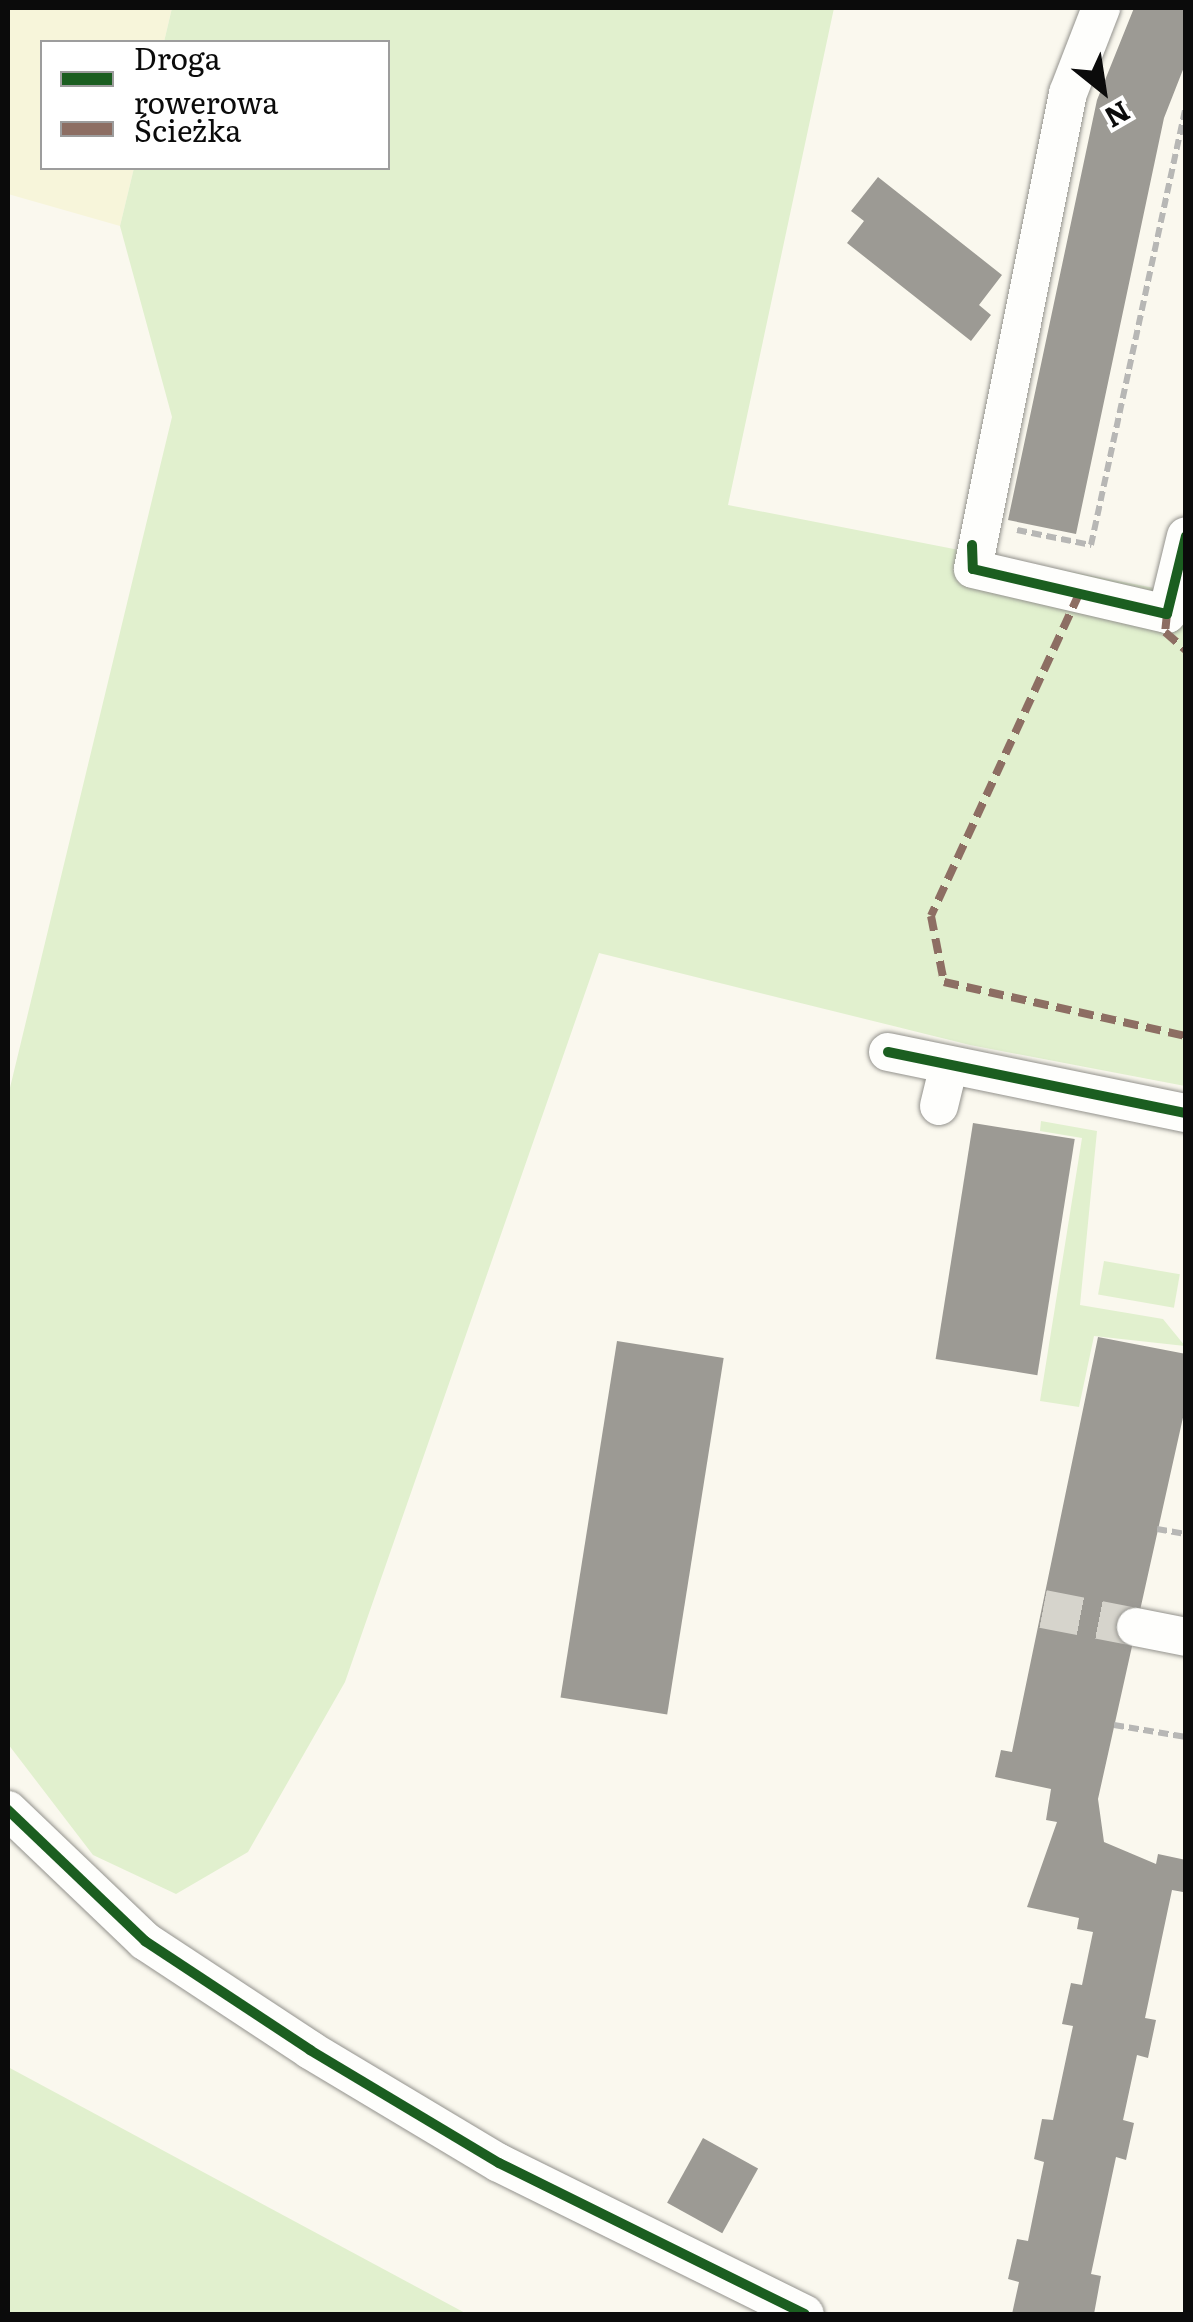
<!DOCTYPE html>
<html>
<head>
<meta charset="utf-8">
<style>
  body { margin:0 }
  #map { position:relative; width:1193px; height:2322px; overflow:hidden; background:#faf8ee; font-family:Literata,serif }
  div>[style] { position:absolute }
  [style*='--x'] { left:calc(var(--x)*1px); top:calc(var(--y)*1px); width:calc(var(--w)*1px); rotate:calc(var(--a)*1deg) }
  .farmland>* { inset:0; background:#f7f5da }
  .green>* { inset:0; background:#e1f0ce; transform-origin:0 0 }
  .building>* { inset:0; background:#9c9a94; transform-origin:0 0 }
  .minor-tunnel>* { height:38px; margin-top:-19px; transform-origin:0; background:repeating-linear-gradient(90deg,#d6d4cc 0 38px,transparent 0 57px) }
  .path>* { height:6px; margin-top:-3px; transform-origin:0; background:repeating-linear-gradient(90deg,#b7b7b5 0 10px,transparent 0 15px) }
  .roads { filter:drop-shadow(0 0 2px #93928d) drop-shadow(0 0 2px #93928d) }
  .minor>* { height:38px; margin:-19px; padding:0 19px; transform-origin:19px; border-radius:19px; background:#fefefc }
  .quiet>* { height:8px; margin-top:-4px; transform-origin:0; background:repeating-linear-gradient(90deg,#8d6e63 0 15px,transparent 0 23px) }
  .cycleway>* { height:10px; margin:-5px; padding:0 5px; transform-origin:5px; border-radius:5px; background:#1b5e20 }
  span { translate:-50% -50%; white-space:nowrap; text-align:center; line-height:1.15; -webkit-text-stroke:10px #fff; paint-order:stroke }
  .frame { position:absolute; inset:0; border:10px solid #0b0b0b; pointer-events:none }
  .legend { position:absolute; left:40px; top:40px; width:350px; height:130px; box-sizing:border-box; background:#fff; border:2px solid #9d9d9d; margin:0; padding:12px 18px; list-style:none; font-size:30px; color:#0b0b0b }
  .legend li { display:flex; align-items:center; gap:20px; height:50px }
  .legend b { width:50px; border:2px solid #9d9d9d }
  .north { position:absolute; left:1053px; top:40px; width:100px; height:100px; -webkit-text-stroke:8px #fff; paint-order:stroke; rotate:150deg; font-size:28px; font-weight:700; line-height:40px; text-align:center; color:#0b0b0b }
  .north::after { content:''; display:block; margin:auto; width:35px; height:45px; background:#0b0b0b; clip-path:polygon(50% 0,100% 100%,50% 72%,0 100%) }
</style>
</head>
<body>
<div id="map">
  <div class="farmland">
    <i style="clip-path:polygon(8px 8px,172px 8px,164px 42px,42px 42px,42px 168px,134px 168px,120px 226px,8px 194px)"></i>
  </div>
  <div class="green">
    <i style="clip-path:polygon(172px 8px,834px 8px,728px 505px,1185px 594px,1185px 1086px,970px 1045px,599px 953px,345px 1682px,248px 1852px,176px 1894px,93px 1855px,8px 1744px,8px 1096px,172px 417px,120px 226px,134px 168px,388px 168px,388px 42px,164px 42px)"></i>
    <i style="clip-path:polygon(1041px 1121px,1097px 1131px,1080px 1305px,1163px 1319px,1185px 1346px,1094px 1336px,1079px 1407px,1040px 1401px,1082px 1138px,1040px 1131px)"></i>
    <i style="left:1104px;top:1261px;width:77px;height:34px;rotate:10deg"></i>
    <i style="clip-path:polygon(8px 2067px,467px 2314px,8px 2314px)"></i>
  </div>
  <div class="building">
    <i style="clip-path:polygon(1134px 8px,1186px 8px,1186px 62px,1164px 118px,1076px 534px,1008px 520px,1097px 100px)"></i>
    <i style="clip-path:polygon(878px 177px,1002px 275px,979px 305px,991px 315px,971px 341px,847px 243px,864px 221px,851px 211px)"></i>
    <i style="left:973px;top:1123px;width:103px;height:239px;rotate:9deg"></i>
    <i style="clip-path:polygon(1098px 1337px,1186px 1354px,1186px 1404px,1098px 1799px,1104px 1842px,1156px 1864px,1158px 1854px,1186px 1860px,1186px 1879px,1183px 1892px,1172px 1890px,1145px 2018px,1156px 2020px,1148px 2058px,1137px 2055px,1123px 2120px,1134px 2123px,1126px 2160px,1116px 2157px,1091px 2274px,1101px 2276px,1094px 2314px,1012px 2314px,1019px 2282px,1008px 2279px,1017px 2239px,1028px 2241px,1044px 2162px,1034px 2159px,1042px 2119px,1053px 2120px,1073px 2026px,1062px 2024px,1071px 1983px,1082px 1985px,1093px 1932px,1077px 1929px,1079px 1918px,1027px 1907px,1057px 1822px,1046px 1820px,1051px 1789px,995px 1777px,1001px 1750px,1012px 1752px)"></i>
    <i style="left:617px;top:1341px;width:108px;height:361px;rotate:9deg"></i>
    <i style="left:703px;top:2138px;width:63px;height:74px;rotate:29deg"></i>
  </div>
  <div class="minor-tunnel">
    <i style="--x:1043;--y:1609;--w:95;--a:11"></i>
  </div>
  <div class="path">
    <i style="--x:1017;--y:530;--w:76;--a:11.5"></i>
    <i style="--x:1091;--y:545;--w:448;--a:-77.8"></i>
    <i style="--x:1157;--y:1529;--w:29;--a:10"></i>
    <i style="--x:1114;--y:1725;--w:73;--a:9.5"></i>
  </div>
  <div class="roads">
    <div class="minor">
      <i style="--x:1101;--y:8;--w:91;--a:111.2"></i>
      <i style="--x:1068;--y:93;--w:485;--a:101.3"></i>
      <i style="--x:973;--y:569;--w:199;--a:13.1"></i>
      <i style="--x:1167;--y:614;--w:80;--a:-76.3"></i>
      <i style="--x:888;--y:1052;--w:304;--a:11.6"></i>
      <i style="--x:939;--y:1106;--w:42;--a:-76.3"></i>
      <i style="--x:1136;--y:1627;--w:51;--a:11.3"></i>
      <i style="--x:8;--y:1810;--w:190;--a:43.7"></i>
      <i style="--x:145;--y:1941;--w:198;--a:33.4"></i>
      <i style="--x:310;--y:2050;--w:220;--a:30.9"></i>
      <i style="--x:499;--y:2163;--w:341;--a:26.3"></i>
    </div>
  </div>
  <div class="quiet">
    <i style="--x:1079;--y:594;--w:354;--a:114.7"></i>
    <i style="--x:931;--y:916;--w:67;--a:78.9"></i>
    <i style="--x:944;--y:982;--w:248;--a:12.6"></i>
    <i style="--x:1167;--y:614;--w:18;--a:96"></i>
    <i style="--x:1165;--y:632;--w:28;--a:41"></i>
  </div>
  <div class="cycleway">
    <i style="--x:972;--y:545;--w:24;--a:88"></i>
    <i style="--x:973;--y:569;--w:199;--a:13.1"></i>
    <i style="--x:1167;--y:614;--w:80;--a:-76.3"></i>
    <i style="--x:888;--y:1052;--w:304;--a:11.6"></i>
    <i style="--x:8;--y:1810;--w:190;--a:43.7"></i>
    <i style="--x:145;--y:1941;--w:198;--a:33.4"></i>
    <i style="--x:310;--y:2050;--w:220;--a:30.9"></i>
    <i style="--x:499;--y:2163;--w:341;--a:26.3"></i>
  </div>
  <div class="frame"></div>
  <ul class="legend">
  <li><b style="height:12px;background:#1b5e20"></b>Droga rowerowa</li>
  <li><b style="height:12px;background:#8d6e63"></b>Ścieżka</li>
  </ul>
  <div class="north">N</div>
</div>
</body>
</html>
